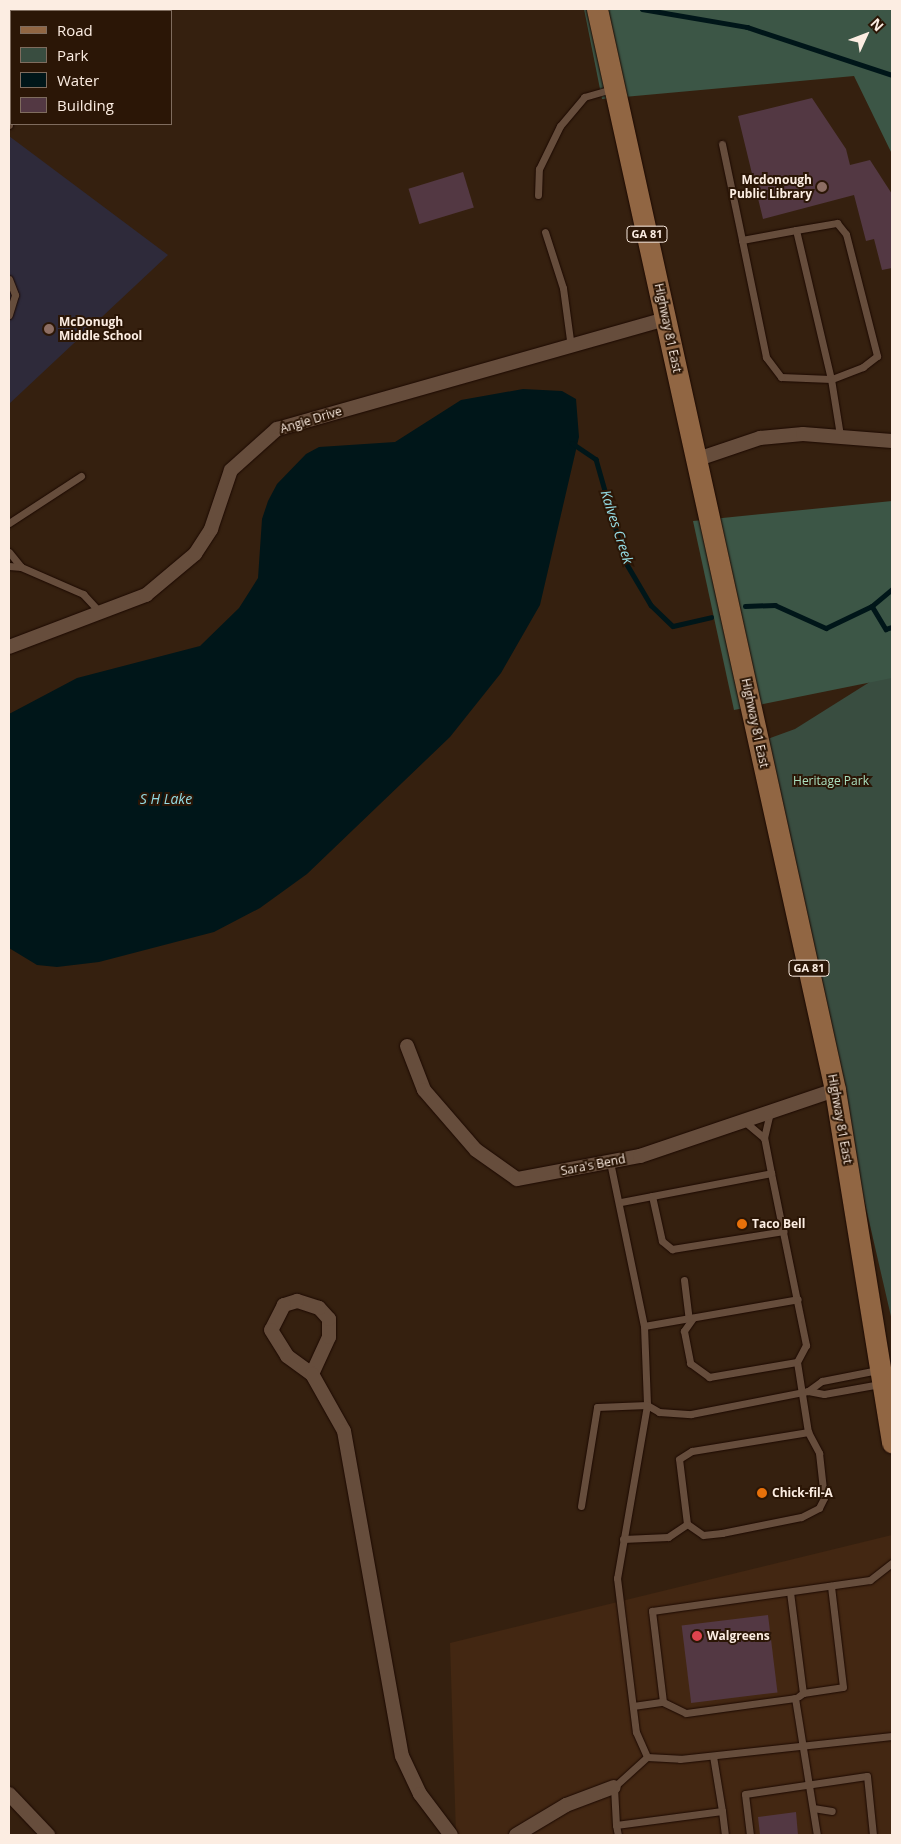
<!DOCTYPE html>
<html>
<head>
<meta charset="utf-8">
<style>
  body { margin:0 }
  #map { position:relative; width:901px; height:1844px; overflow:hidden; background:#35200f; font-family:"Open Sans",sans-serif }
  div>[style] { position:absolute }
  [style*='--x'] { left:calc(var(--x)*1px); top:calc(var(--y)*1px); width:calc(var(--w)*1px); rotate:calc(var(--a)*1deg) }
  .built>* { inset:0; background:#432712 }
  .education>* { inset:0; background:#2e2a3a }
  .green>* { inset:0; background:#394d40 }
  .forest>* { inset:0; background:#3c5646 }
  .water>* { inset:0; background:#001619 }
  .stream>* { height:4.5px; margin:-2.25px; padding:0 2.25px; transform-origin:2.25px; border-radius:2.25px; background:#001619 }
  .building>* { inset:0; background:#533843; transform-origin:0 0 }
  .roads { filter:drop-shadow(0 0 1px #1c0900) drop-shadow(0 0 1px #1c0900) }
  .service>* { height:7px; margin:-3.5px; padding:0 3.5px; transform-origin:3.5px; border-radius:3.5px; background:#664d3c }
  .minor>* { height:14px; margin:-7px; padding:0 7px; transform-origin:7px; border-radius:7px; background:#664d3c }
  .primary>* { height:21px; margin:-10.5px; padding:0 10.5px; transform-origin:10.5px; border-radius:10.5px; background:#916643 }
  .dots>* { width:14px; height:14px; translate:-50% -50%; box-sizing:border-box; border:2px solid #2b1606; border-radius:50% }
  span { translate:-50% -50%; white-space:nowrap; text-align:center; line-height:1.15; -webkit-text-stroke:4px #2b1606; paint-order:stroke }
  .shield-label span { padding:1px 4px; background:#2b1606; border:1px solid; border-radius:4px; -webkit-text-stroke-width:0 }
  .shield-label { font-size:11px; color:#fcede2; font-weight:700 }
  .poi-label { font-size:12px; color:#fcede2; font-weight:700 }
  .right { translate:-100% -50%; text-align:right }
  .left { translate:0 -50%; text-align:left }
  .street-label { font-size:12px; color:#fcede2 }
  .park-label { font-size:12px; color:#abe0bf }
  .water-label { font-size:14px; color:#94dbe4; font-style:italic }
  .frame { position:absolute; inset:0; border:10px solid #fcede2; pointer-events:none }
  .legend { position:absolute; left:10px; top:10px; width:162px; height:115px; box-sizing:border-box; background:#2b1606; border:1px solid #7f6c5e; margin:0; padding:6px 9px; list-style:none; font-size:15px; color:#fcede2 }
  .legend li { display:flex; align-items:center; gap:10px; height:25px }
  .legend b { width:25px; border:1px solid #7f6c5e }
  .north { position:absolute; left:841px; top:10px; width:50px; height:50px; -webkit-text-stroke:4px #2b1606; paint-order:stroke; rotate:47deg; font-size:14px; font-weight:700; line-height:20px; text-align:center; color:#fcede2 }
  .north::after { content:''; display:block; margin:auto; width:18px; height:22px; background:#fcede2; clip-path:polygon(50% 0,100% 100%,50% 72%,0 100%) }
</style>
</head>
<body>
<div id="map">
  <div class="built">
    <i style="clip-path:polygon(892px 1535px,892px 1835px,456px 1835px,450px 1643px)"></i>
  </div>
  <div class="education">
    <i style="clip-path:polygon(9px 136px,168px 255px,9px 404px)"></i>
  </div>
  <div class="green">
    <i style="clip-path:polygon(892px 668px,892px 1321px,759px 742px,795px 729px)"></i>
  </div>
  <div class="forest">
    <i style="clip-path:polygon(584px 9px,892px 9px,892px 154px,854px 76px,602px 99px)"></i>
    <i style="clip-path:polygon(892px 501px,892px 678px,734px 710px,693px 521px)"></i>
  </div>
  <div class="water">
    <i style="clip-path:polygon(523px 389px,562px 391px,576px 399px,579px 437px,540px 605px,501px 673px,450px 737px,307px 874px,260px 908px,214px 932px,99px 962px,57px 967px,37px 965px,9px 948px,9px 714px,77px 678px,200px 646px,239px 608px,258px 578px,262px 519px,268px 501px,277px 484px,306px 454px,319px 447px,395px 442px,461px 400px)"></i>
  </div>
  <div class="stream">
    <i style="--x:642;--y:9;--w:107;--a:9.7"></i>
    <i style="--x:747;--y:27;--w:153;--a:18.3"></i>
    <i style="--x:572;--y:443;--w:29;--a:34"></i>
    <i style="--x:596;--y:459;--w:106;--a:74.1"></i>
    <i style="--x:625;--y:561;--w:51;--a:59.4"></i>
    <i style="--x:651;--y:605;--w:30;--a:44"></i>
    <i style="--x:673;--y:626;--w:39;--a:-13"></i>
    <i style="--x:745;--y:606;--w:30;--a:-2"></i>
    <i style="--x:775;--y:605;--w:56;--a:24.3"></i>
    <i style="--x:826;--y:628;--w:51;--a:-25.6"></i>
    <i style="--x:872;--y:606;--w:26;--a:-40"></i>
    <i style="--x:872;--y:606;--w:27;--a:59"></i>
    <i style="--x:886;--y:629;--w:6;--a:-18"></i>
  </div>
  <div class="building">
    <i style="clip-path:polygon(812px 98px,846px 149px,850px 165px,870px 160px,892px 194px,892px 268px,882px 270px,874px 239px,866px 241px,854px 195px,763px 219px,738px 116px)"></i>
    <i style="left:463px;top:172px;width:37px;height:57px;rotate:73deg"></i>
    <i style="left:768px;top:1615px;width:78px;height:87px;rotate:83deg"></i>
    <i style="clip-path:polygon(796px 1812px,798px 1835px,760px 1835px,758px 1817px)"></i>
  </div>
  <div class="roads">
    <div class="service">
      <i style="--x:9;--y:125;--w:18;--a:-84"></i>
      <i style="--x:722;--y:144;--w:98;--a:78.2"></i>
      <i style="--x:538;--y:195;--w:26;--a:-88"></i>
      <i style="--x:539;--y:169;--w:48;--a:-64"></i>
      <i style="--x:560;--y:126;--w:38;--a:-50"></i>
      <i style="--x:584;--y:97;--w:29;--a:-16"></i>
      <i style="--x:796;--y:230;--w:153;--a:76.8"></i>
      <i style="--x:831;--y:379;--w:50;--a:-177.7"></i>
      <i style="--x:781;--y:377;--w:25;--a:-127"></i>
      <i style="--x:766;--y:357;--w:119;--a:-101.6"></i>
      <i style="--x:742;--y:240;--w:55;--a:-10.5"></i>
      <i style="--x:796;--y:230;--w:42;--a:-9.7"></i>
      <i style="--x:837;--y:223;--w:14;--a:51"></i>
      <i style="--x:846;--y:234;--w:126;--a:75.7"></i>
      <i style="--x:877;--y:356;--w:18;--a:142"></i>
      <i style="--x:863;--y:367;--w:34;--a:159"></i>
      <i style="--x:831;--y:379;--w:57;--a:80.9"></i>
      <i style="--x:545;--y:232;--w:59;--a:72.2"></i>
      <i style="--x:563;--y:288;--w:60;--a:82.3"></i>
      <i style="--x:9;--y:279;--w:17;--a:69"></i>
      <i style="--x:15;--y:295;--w:21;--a:107"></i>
      <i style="--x:9;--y:523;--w:86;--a:-33.1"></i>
      <i style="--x:9;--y:552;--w:19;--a:51"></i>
      <i style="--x:21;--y:567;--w:68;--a:23.5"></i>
      <i style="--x:83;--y:594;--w:23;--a:47"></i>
      <i style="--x:9;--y:566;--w:12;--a:5"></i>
      <i style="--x:744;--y:1121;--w:26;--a:40"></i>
      <i style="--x:610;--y:1162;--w:167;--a:78.3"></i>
      <i style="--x:644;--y:1326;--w:79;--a:87.8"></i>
      <i style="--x:647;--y:1405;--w:14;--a:30"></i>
      <i style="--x:659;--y:1412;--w:32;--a:4"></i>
      <i style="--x:691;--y:1414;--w:119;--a:-11.1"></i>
      <i style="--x:808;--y:1391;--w:16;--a:11"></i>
      <i style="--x:824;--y:1394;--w:57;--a:-10.1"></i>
      <i style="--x:771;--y:1173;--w:176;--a:78.5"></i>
      <i style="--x:806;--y:1345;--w:19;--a:118"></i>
      <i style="--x:797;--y:1362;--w:71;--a:81.1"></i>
      <i style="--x:652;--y:1196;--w:46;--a:77.5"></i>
      <i style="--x:662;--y:1241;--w:13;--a:39"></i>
      <i style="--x:672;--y:1249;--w:113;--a:-9.1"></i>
      <i style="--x:621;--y:1202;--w:153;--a:-10.9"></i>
      <i style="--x:771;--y:1173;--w:36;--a:-101"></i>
      <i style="--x:764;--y:1138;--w:26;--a:-77"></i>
      <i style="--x:684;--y:1280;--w:38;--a:83"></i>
      <i style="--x:693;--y:1318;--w:16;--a:125"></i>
      <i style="--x:684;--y:1331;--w:33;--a:79"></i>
      <i style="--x:690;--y:1363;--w:24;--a:36"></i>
      <i style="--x:709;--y:1377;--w:89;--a:-9.7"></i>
      <i style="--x:644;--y:1326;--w:156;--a:-9.9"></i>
      <i style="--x:808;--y:1391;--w:17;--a:-36"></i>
      <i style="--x:822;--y:1381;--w:57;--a:-11.1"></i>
      <i style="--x:808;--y:1432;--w:24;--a:62"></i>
      <i style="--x:819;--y:1453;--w:45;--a:83.7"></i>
      <i style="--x:824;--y:1498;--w:11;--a:117"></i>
      <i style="--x:819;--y:1508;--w:20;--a:153"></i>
      <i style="--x:801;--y:1517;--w:81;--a:168.6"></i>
      <i style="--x:722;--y:1533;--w:19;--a:174"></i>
      <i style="--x:703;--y:1535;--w:19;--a:-145"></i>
      <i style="--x:687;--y:1524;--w:65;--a:-97"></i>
      <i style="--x:679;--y:1459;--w:15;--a:-32"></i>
      <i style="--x:692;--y:1451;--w:118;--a:-9.3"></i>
      <i style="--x:581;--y:1506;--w:100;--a:-80.8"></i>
      <i style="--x:597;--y:1407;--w:50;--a:-2.3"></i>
      <i style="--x:647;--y:1405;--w:176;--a:99.8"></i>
      <i style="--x:617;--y:1578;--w:155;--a:83"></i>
      <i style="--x:636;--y:1732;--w:27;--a:66"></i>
      <i style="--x:647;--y:1757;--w:33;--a:3"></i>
      <i style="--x:680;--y:1759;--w:213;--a:-6.2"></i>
      <i style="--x:623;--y:1539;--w:45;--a:-2.5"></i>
      <i style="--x:668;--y:1537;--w:23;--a:-34"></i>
      <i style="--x:790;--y:1592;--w:102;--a:82.7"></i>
      <i style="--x:803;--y:1693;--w:5;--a:143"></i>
      <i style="--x:803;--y:1693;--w:40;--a:-8.5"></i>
      <i style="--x:843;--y:1687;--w:102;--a:-96.8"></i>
      <i style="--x:663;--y:1702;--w:92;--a:-96.9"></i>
      <i style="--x:652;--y:1611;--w:220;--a:-8.1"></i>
      <i style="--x:870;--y:1580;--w:28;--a:-38"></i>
      <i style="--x:633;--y:1706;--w:30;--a:-8"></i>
      <i style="--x:663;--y:1702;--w:25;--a:26"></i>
      <i style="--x:686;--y:1713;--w:110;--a:-7.8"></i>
      <i style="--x:795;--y:1698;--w:139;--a:80.9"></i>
      <i style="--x:713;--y:1756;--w:56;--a:80.7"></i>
      <i style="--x:647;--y:1757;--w:45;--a:137.7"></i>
      <i style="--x:614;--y:1787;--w:38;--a:87"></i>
      <i style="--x:616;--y:1825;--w:107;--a:-7.5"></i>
      <i style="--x:722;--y:1811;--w:24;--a:83"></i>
      <i style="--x:813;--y:1808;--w:19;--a:9"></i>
      <i style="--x:616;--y:1825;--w:10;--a:79"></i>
      <i style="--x:750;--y:1835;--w:41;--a:-97"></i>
      <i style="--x:745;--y:1794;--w:123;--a:-8.4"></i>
      <i style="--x:867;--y:1776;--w:59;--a:84.2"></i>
    </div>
    <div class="minor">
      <i style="--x:81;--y:11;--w:4;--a:-34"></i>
      <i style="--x:9;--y:69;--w:3;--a:-45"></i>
      <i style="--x:9;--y:89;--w:4;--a:-63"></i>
      <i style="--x:695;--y:460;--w:69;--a:-18.7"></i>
      <i style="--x:760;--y:438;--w:43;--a:-5.3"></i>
      <i style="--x:803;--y:434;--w:89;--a:4.5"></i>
      <i style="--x:9;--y:647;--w:147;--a:-20.8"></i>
      <i style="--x:146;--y:595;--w:64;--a:-39.9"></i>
      <i style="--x:195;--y:554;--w:30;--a:-57"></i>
      <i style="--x:211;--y:529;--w:62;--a:-71.3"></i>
      <i style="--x:231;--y:470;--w:62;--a:-41.7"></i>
      <i style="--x:277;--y:429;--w:404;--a:-15.8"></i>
      <i style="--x:407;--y:1046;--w:47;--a:68.9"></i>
      <i style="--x:424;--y:1090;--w:79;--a:49.1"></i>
      <i style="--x:476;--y:1150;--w:50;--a:35.3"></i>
      <i style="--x:517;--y:1179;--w:125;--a:-10.6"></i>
      <i style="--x:640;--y:1156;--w:206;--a:-18.7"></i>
      <i style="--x:312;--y:1374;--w:41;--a:-65.3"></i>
      <i style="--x:329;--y:1337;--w:18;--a:-90"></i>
      <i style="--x:329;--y:1319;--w:15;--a:-132"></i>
      <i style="--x:319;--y:1308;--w:23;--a:-162"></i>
      <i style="--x:297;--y:1301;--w:14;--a:163"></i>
      <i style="--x:284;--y:1305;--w:28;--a:117"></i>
      <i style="--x:271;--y:1330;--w:31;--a:58"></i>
      <i style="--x:287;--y:1356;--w:31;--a:36"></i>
      <i style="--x:312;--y:1374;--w:65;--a:60.7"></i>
      <i style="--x:344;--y:1431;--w:330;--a:79.9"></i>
      <i style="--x:402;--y:1756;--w:42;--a:64.7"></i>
      <i style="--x:420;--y:1794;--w:51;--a:52.9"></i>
      <i style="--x:9;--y:1794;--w:57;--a:46.4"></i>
      <i style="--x:516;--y:1835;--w:58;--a:-31"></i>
      <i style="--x:566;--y:1805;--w:51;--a:-20.6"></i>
    </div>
    <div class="primary">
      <i style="--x:597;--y:9;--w:1107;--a:77.58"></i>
      <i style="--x:835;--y:1090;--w:357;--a:80.8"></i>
    </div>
  </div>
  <div class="dots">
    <i style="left:822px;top:187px;background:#8d6e63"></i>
    <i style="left:49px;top:329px;background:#8d6e63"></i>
    <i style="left:742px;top:1224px;background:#e8710a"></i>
    <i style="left:762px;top:1493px;background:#e8710a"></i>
    <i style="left:697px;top:1636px;background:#e0444e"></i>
  </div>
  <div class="shield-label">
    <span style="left:647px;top:234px">GA 81</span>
    <span style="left:809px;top:968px">GA 81</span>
  </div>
  <div class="poi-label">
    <span class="right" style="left:812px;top:187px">Mcdonough<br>Public Library</span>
    <span class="left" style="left:59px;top:329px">McDonugh<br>Middle School</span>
    <span class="left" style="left:752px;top:1224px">Taco Bell</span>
    <span class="left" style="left:772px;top:1493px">Chick-fil-A</span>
    <span class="left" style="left:707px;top:1636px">Walgreens</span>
  </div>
  <div class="street-label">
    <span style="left:668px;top:328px;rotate:78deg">Highway 81 East</span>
    <span style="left:311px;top:420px;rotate:-17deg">Angie Drive</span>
    <span style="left:755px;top:723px;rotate:78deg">Highway 81 East</span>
    <span style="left:840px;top:1119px;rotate:80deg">Highway 81 East</span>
    <span style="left:593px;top:1165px;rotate:-11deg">Sara's Bend</span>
  </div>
  <div class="park-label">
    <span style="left:831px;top:781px">Heritage Park</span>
  </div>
  <div class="water-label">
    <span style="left:617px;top:527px;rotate:72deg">Kalves Creek</span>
    <span style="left:166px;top:799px">S H Lake</span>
  </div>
  <div class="frame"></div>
  <ul class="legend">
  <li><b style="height:6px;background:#916643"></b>Road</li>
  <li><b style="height:14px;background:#394d40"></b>Park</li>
  <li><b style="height:14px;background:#001619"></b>Water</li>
  <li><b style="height:14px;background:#533843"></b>Building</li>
  </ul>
  <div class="north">N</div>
</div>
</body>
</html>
